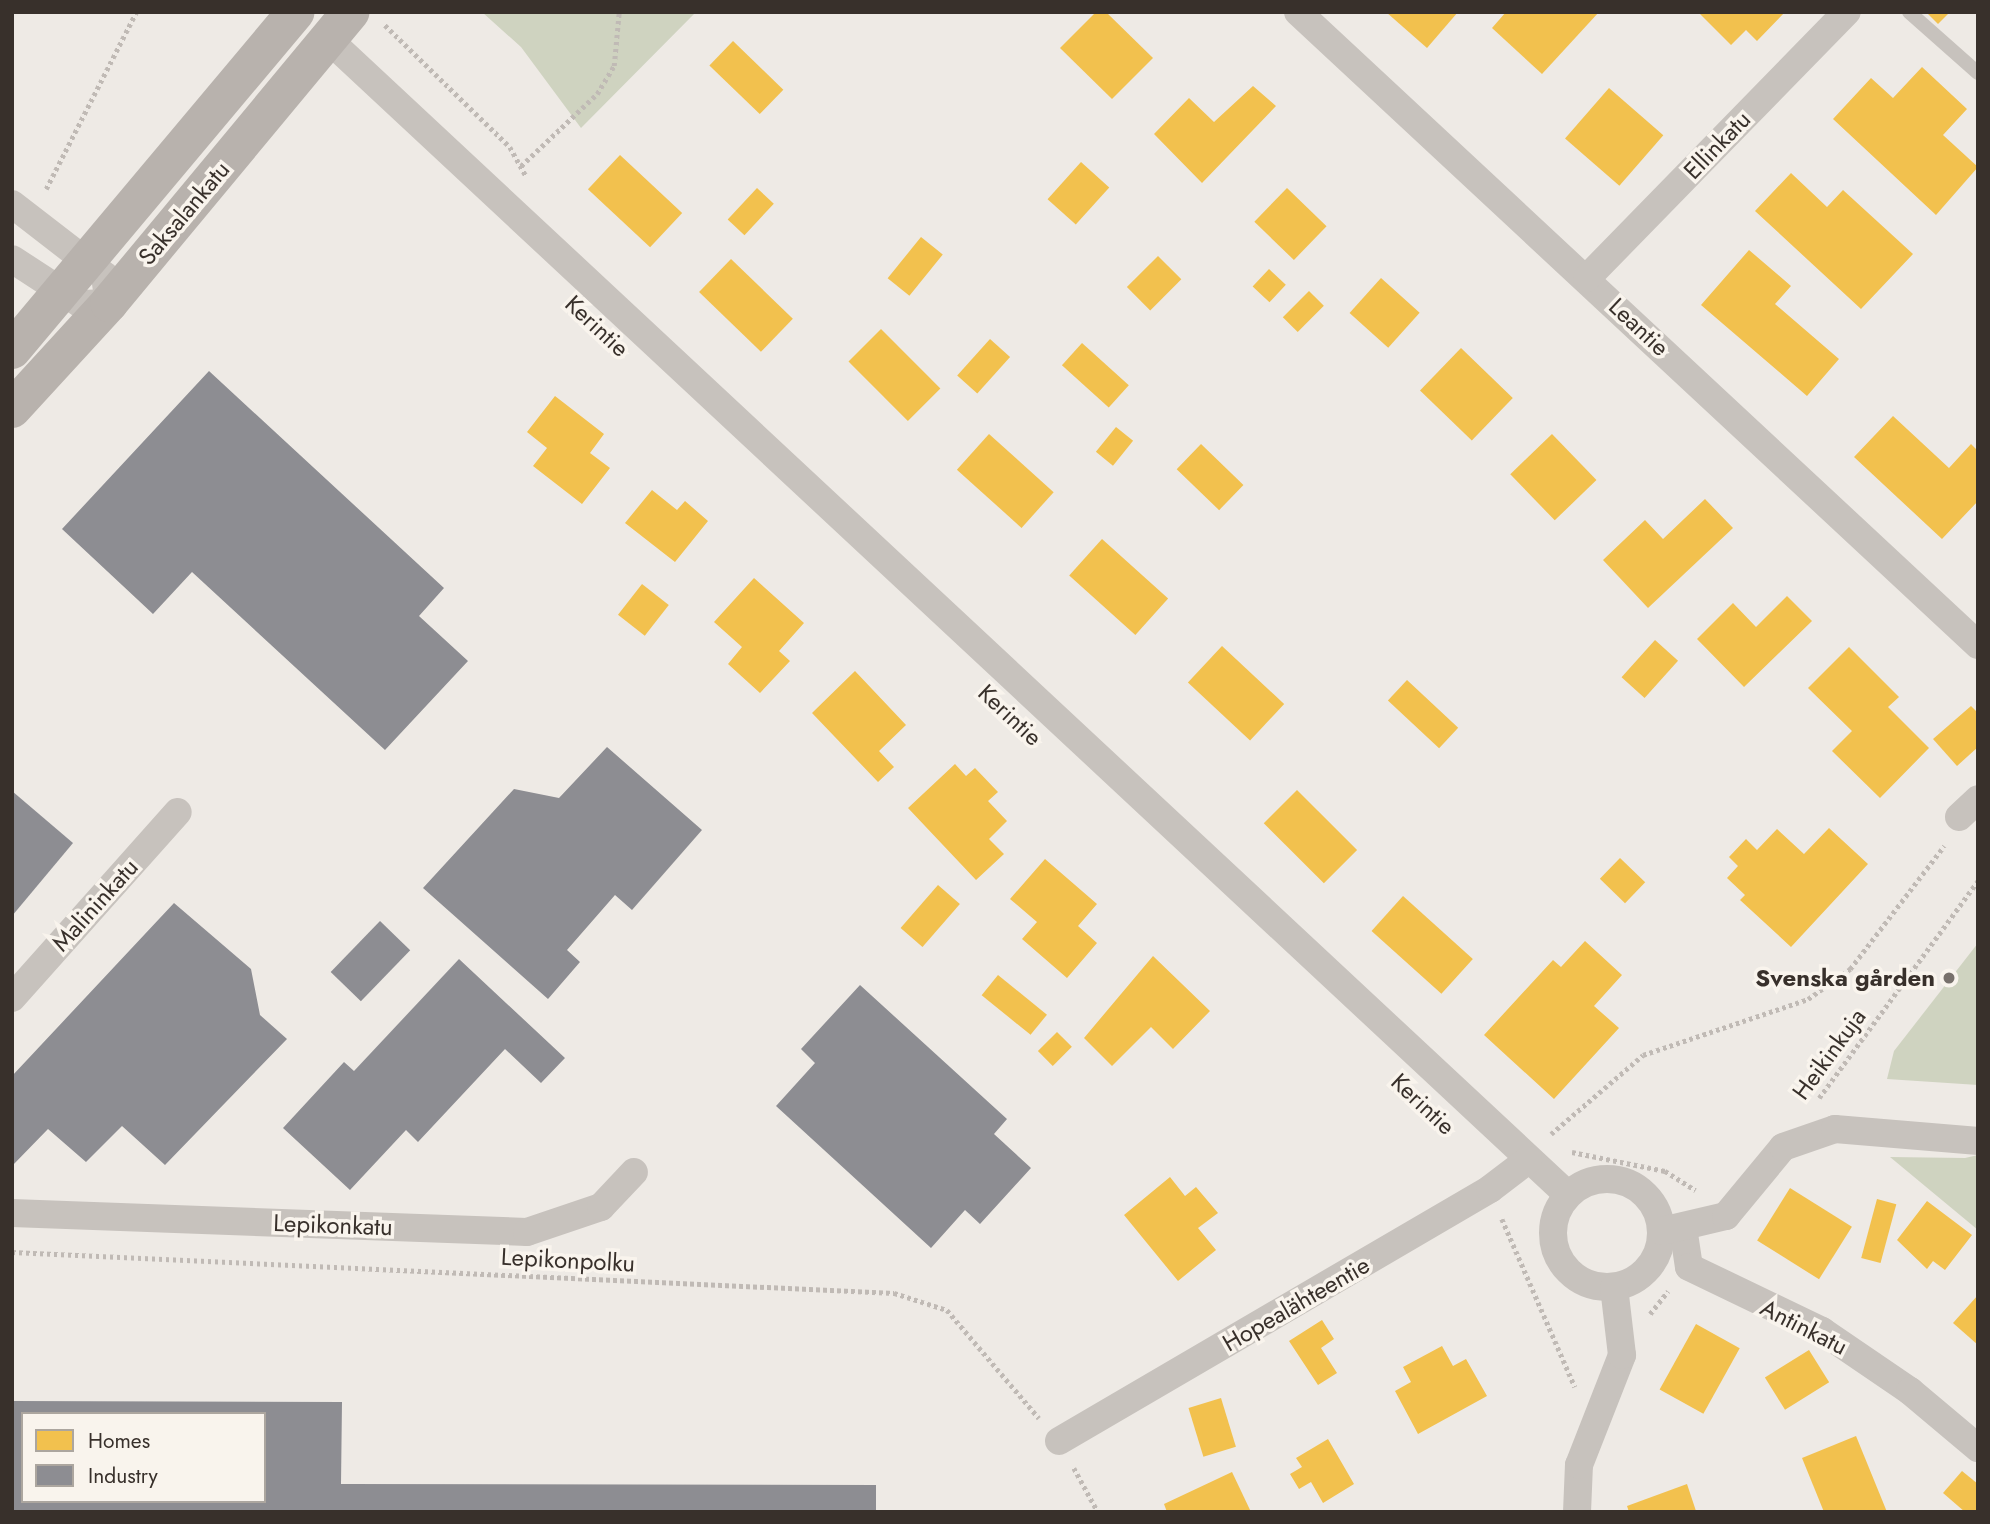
<!DOCTYPE html>
<html>
<head>
<meta charset="utf-8">
<style>
  body { margin:0 }
  #map { position:relative; width:1990px; height:1524px; overflow:hidden; background:#eeeae5; font-family:Jost,sans-serif }
  div>[style] { position:absolute }
  [style*='--x'] { left:calc(var(--x)*1px); top:calc(var(--y)*1px); width:calc(var(--w)*1px); rotate:calc(var(--a)*1deg) }
  .green>* { inset:0; background:#cfd3c0 }
  .homes>* { inset:0; background:#f2c14e; transform-origin:0 0 }
  .industry>* { inset:0; background:#8d8d92; transform-origin:0 0 }
  .path>* { height:4.5px; margin-top:-2.25px; transform-origin:0; background:repeating-linear-gradient(90deg,#c0bab5 0 3.5px,transparent 0 7px) }
  .service>* { height:14px; margin:-7px; padding:0 7px; transform-origin:7px; border-radius:7px; background:#c7c2bd }
  .minor>* { height:28px; margin:-14px; padding:0 14px; transform-origin:14px; border-radius:14px; background:#c7c2bd }
  .minor>.ring { margin:-14px; padding:0; box-sizing:content-box; background:none; border:28px solid #c7c2bd; border-radius:50% }
  .secondary>* { height:38px; margin:-19px; padding:0 19px; transform-origin:19px; border-radius:19px; background:#b8b2ad }
  .dots>* { width:19px; height:19px; translate:-50% -50%; box-sizing:border-box; border:4px solid #f9f4ed; border-radius:50% }
  span { translate:-50% -50%; white-space:nowrap; text-align:center; line-height:1.15; -webkit-text-stroke:7px #f9f4ed; paint-order:stroke }
  .street-label { font-size:24px; color:#38302b }
  .poi-label { font-size:24px; color:#38302b; font-weight:700 }
  .right { translate:-100% -50%; text-align:right }
  .frame { position:absolute; inset:0; border:14px solid #38302b; pointer-events:none }
  .legend { position:absolute; left:21px; top:1412px; width:245px; height:91px; box-sizing:border-box; background:#f9f4ed; border:2px solid #aca69f; margin:0; padding:9px 12px; list-style:none; font-size:21px; color:#38302b }
  .legend li { display:flex; align-items:center; gap:14px; height:35px }
  .legend b { width:35px; border:2px solid #aca69f }
</style>
</head>
<body>
<div id="map">
  <div class="green">
    <i style="clip-path:polygon(482px 12px,696px 12px,581px 128px,521px 47px)"></i>
    <i style="clip-path:polygon(1978px 943px,1978px 1085px,1887px 1079px,1894px 1051px)"></i>
    <i style="clip-path:polygon(1978px 1155px,1978px 1230px,1890px 1157px,1965px 1158px)"></i>
  </div>
  <div class="homes">
    <i style="clip-path:polygon(1096px 12px,1106px 12px,1153px 58px,1112px 99px,1060px 48px)"></i>
    <i style="clip-path:polygon(1386px 12px,1458px 12px,1427px 48px)"></i>
    <i style="clip-path:polygon(1506px 12px,1599px 12px,1542px 74px,1492px 28px)"></i>
    <i style="clip-path:polygon(1698px 12px,1785px 12px,1757px 41px,1746px 30px,1731px 45px)"></i>
    <i style="clip-path:polygon(1926px 12px,1950px 12px,1938px 24px)"></i>
    <i style="left:733px;top:41px;width:70px;height:34px;rotate:44deg"></i>
    <i style="clip-path:polygon(1922px 67px,1967px 109px,1943px 135px,1978px 167px,1936px 215px,1833px 119px,1871px 78px,1893px 98px)"></i>
    <i style="clip-path:polygon(1253px 86px,1276px 106px,1202px 183px,1154px 134px,1189px 98px,1214px 122px)"></i>
    <i style="left:1609px;top:88px;width:72px;height:67px;rotate:41deg"></i>
    <i style="left:620px;top:155px;width:85px;height:47px;rotate:43deg"></i>
    <i style="left:1081px;top:162px;width:38px;height:50px;rotate:42deg"></i>
    <i style="clip-path:polygon(1791px 173px,1827px 207px,1843px 190px,1913px 254px,1861px 309px,1755px 211px)"></i>
    <i style="left:757px;top:188px;width:23px;height:43px;rotate:43deg"></i>
    <i style="left:1287px;top:188px;width:55px;height:47px;rotate:44deg"></i>
    <i style="left:921px;top:237px;width:28px;height:53px;rotate:39deg"></i>
    <i style="clip-path:polygon(1749px 250px,1791px 286px,1775px 304px,1839px 359px,1807px 396px,1701px 305px)"></i>
    <i style="left:1158px;top:256px;width:33px;height:44px;rotate:45deg"></i>
    <i style="left:731px;top:259px;width:86px;height:46px;rotate:44deg"></i>
    <i style="left:1269px;top:269px;width:23px;height:24px;rotate:43deg"></i>
    <i style="left:1381px;top:278px;width:52px;height:47px;rotate:42deg"></i>
    <i style="left:1309px;top:291px;width:21px;height:37px;rotate:45deg"></i>
    <i style="left:881px;top:329px;width:84px;height:46px;rotate:45deg"></i>
    <i style="left:990px;top:339px;width:27px;height:49px;rotate:42deg"></i>
    <i style="left:1082px;top:343px;width:63px;height:30px;rotate:42deg"></i>
    <i style="left:1461px;top:348px;width:72px;height:59px;rotate:44deg"></i>
    <i style="clip-path:polygon(555px 396px,604px 434px,590px 453px,610px 468px,582px 504px,533px 466px,547px 448px,527px 432px)"></i>
    <i style="clip-path:polygon(1893px 416px,1949px 468px,1971px 444px,1978px 451px,1978px 501px,1942px 539px,1854px 457px)"></i>
    <i style="left:1116px;top:427px;width:22px;height:32px;rotate:39deg"></i>
    <i style="left:989px;top:434px;width:87px;height:48px;rotate:42deg"></i>
    <i style="left:1552px;top:434px;width:64px;height:58px;rotate:46deg"></i>
    <i style="left:1201px;top:444px;width:59px;height:35px;rotate:44deg"></i>
    <i style="clip-path:polygon(652px 490px,677px 510px,685px 501px,708px 521px,675px 562px,625px 523px)"></i>
    <i style="clip-path:polygon(1705px 499px,1733px 528px,1648px 608px,1603px 560px,1645px 520px,1663px 539px)"></i>
    <i style="left:1102px;top:539px;width:89px;height:49px;rotate:42deg"></i>
    <i style="clip-path:polygon(754px 578px,804px 623px,779px 651px,790px 661px,760px 693px,728px 664px,742px 647px,714px 622px)"></i>
    <i style="left:642px;top:584px;width:34px;height:39px;rotate:38deg"></i>
    <i style="clip-path:polygon(1787px 596px,1812px 621px,1744px 687px,1697px 639px,1733px 603px,1756px 627px)"></i>
    <i style="left:1655px;top:640px;width:31px;height:50px;rotate:42deg"></i>
    <i style="left:1222px;top:646px;width:85px;height:50px;rotate:43deg"></i>
    <i style="clip-path:polygon(1849px 647px,1899px 697px,1888px 707px,1929px 748px,1880px 798px,1832px 751px,1852px 731px,1808px 688px)"></i>
    <i style="clip-path:polygon(855px 671px,906px 725px,879px 751px,894px 767px,878px 782px,812px 713px)"></i>
    <i style="left:1407px;top:680px;width:70px;height:28px;rotate:43deg"></i>
    <i style="clip-path:polygon(1971px 706px,1978px 713px,1978px 747px,1957px 766px,1933px 739px)"></i>
    <i style="clip-path:polygon(955px 764px,966px 776px,975px 768px,998px 792px,988px 801px,1007px 821px,989px 839px,1004px 854px,976px 880px,908px 808px)"></i>
    <i style="left:1297px;top:790px;width:85px;height:47px;rotate:45deg"></i>
    <i style="clip-path:polygon(1829px 828px,1868px 864px,1791px 947px,1740px 900px,1745px 895px,1727px 878px,1738px 866px,1729px 857px,1746px 839px,1757px 850px,1777px 829px,1804px 854px)"></i>
    <i style="left:1620px;top:858px;width:35px;height:29px;rotate:44deg"></i>
    <i style="clip-path:polygon(1045px 859px,1097px 904px,1078px 926px,1097px 943px,1067px 978px,1022px 939px,1037px 922px,1010px 899px)"></i>
    <i style="left:938px;top:885px;width:29px;height:57px;rotate:41deg"></i>
    <i style="left:1403px;top:896px;width:94px;height:47px;rotate:42deg"></i>
    <i style="clip-path:polygon(1585px 941px,1622px 975px,1594px 1006px,1619px 1028px,1554px 1099px,1484px 1035px,1553px 960px,1561px 967px)"></i>
    <i style="clip-path:polygon(1153px 956px,1210px 1011px,1173px 1049px,1151px 1027px,1112px 1066px,1084px 1038px)"></i>
    <i style="left:998px;top:975px;width:63px;height:26px;rotate:39deg"></i>
    <i style="left:1057px;top:1032px;width:21px;height:27px;rotate:45deg"></i>
    <i style="clip-path:polygon(1170px 1177px,1185px 1196px,1196px 1187px,1218px 1213px,1198px 1228px,1216px 1250px,1178px 1281px,1124px 1215px)"></i>
    <i style="left:1790px;top:1188px;width:73px;height:62px;rotate:32deg"></i>
    <i style="left:1877px;top:1199px;width:20px;height:61px;rotate:15deg"></i>
    <i style="clip-path:polygon(1927px 1201px,1972px 1235px,1945px 1270px,1933px 1261px,1927px 1269px,1897px 1240px)"></i>
    <i style="clip-path:polygon(1978px 1295px,1978px 1345px,1953px 1323px)"></i>
    <i style="clip-path:polygon(1322px 1320px,1334px 1339px,1321px 1348px,1337px 1373px,1318px 1385px,1289px 1341px)"></i>
    <i style="left:1696px;top:1324px;width:50px;height:75px;rotate:29deg"></i>
    <i style="clip-path:polygon(1442px 1346px,1453px 1366px,1466px 1359px,1487px 1396px,1418px 1434px,1395px 1391px,1411px 1382px,1403px 1367px)"></i>
    <i style="left:1809px;top:1350px;width:38px;height:52px;rotate:58deg"></i>
    <i style="left:1221px;top:1398px;width:51px;height:34px;rotate:73deg"></i>
    <i style="clip-path:polygon(1856px 1436px,1887px 1512px,1824px 1512px,1802px 1458px)"></i>
    <i style="clip-path:polygon(1328px 1439px,1354px 1484px,1323px 1503px,1311px 1482px,1299px 1489px,1290px 1474px,1302px 1467px,1296px 1458px)"></i>
    <i style="clip-path:polygon(1962px 1471px,1978px 1484px,1978px 1512px,1965px 1512px,1943px 1493px)"></i>
    <i style="clip-path:polygon(1232px 1472px,1251px 1512px,1167px 1512px,1164px 1504px)"></i>
    <i style="clip-path:polygon(1687px 1484px,1696px 1511px,1629px 1512px,1627px 1506px)"></i>
  </div>
  <div class="industry">
    <i style="clip-path:polygon(209px 371px,444px 588px,419px 616px,468px 661px,385px 750px,192px 572px,153px 614px,62px 529px)"></i>
    <i style="clip-path:polygon(607px 747px,702px 830px,632px 910px,615px 895px,567px 950px,580px 962px,548px 999px,423px 888px,514px 789px,559px 798px)"></i>
    <i style="clip-path:polygon(12px 791px,73px 843px,12px 916px)"></i>
    <i style="clip-path:polygon(174px 903px,251px 969px,260px 1015px,287px 1039px,165px 1165px,122px 1126px,86px 1162px,48px 1129px,12px 1166px,12px 1076px)"></i>
    <i style="left:380px;top:921px;width:42px;height:71px;rotate:44deg"></i>
    <i style="clip-path:polygon(459px 959px,565px 1058px,541px 1083px,505px 1049px,418px 1142px,406px 1130px,350px 1190px,283px 1128px,344px 1062px,354px 1071px)"></i>
    <i style="clip-path:polygon(860px 985px,1007px 1119px,994px 1134px,1031px 1168px,980px 1224px,965px 1210px,931px 1248px,776px 1106px,815px 1063px,801px 1049px)"></i>
    <i style="clip-path:polygon(evenodd,12px 1401px,342px 1402px,341px 1484px,876px 1485px,876px 1512px,12px 1512px,12px 1401px,23px 1414px,264px 1414px,264px 1501px,23px 1501px,23px 1414px)"></i>
  </div>
  <div class="path">
    <i style="--x:385;--y:25;--w:175;--a:44.3"></i>
    <i style="--x:510;--y:147;--w:33;--a:61"></i>
    <i style="--x:521;--y:166;--w:105;--a:-43.5"></i>
    <i style="--x:597;--y:94;--w:33;--a:-59"></i>
    <i style="--x:614;--y:66;--w:54;--a:-84.7"></i>
    <i style="--x:46;--y:189;--w:199;--a:-63"></i>
    <i style="--x:1819;--y:1098;--w:269;--a:-53.8"></i>
    <i style="--x:1551;--y:1134;--w:121;--a:-40.7"></i>
    <i style="--x:1643;--y:1055;--w:174;--a:-18.7"></i>
    <i style="--x:1808;--y:999;--w:52;--a:-35.5"></i>
    <i style="--x:1850;--y:969;--w:155;--a:-52.6"></i>
    <i style="--x:1572;--y:1152;--w:95;--a:11.5"></i>
    <i style="--x:1665;--y:1171;--w:36;--a:32"></i>
    <i style="--x:1502;--y:1219;--w:183;--a:66.5"></i>
    <i style="--x:12;--y:1252;--w:883;--a:2.66"></i>
    <i style="--x:894;--y:1293;--w:56;--a:17.8"></i>
    <i style="--x:947;--y:1310;--w:142;--a:49.6"></i>
    <i style="--x:1650;--y:1314;--w:29;--a:-52"></i>
    <i style="--x:1074;--y:1468;--w:50;--a:61.4"></i>
  </div>
  <div class="service">
    <i style="--x:1909;--y:12;--w:92;--a:41.5"></i>
  </div>
  <div class="minor">
    <i style="--x:1298;--y:12;--w:929;--a:42.95"></i>
    <i style="--x:328;--y:39;--w:1695;--a:42.99"></i>
    <i style="--x:12;--y:204;--w:118;--a:37.7"></i>
    <i style="--x:105;--y:276;--w:27;--a:82"></i>
    <i style="--x:109;--y:303;--w:28;--a:178"></i>
    <i style="--x:81;--y:304;--w:82;--a:-146.9"></i>
    <i style="--x:1587;--y:278;--w:372;--a:-45.7"></i>
    <i style="--x:1959;--y:817;--w:26;--a:-43"></i>
    <i style="--x:12;--y:998;--w:249;--a:-48.3"></i>
    <i class="ring" style="left:1553px;top:1179px;width:80px;height:80px"></i>
    <i style="--x:12;--y:1213;--w:515;--a:2.11"></i>
    <i style="--x:527;--y:1232;--w:78;--a:-18.7"></i>
    <i style="--x:601;--y:1207;--w:48;--a:-46.7"></i>
    <i style="--x:1683;--y:1227;--w:40;--a:81.5"></i>
    <i style="--x:1689;--y:1267;--w:148;--a:25.7"></i>
    <i style="--x:1822;--y:1331;--w:107;--a:34.3"></i>
    <i style="--x:1910;--y:1391;--w:89;--a:40"></i>
    <i style="--x:1662;--y:1231;--w:66;--a:-13.2"></i>
    <i style="--x:1726;--y:1216;--w:89;--a:-50.4"></i>
    <i style="--x:1783;--y:1147;--w:55;--a:-19.1"></i>
    <i style="--x:1835;--y:1129;--w:144;--a:4.8"></i>
    <i style="--x:1059;--y:1441;--w:499;--a:-30.3"></i>
    <i style="--x:1490;--y:1189;--w:48;--a:-37.3"></i>
    <i style="--x:1577;--y:1512;--w:47;--a:-87.6"></i>
    <i style="--x:1579;--y:1465;--w:118;--a:-68.6"></i>
    <i style="--x:1622;--y:1355;--w:68;--a:-96.7"></i>
  </div>
  <div class="secondary">
    <i style="--x:12;--y:350;--w:441;--a:-50"></i>
    <i style="--x:12;--y:409;--w:144;--a:-47.5"></i>
    <i style="--x:109;--y:303;--w:378;--a:-50.3"></i>
  </div>
  <div class="dots">
    <i style="left:1949px;top:978px;background:#78716c"></i>
  </div>
  <div class="street-label">
    <span style="left:1717px;top:145px;rotate:-46deg">Ellinkatu</span>
    <span style="left:184px;top:213px;rotate:-50deg">Saksalankatu</span>
    <span style="left:597px;top:326px;rotate:43deg">Kerintie</span>
    <span style="left:1639px;top:327px;rotate:43deg">Leantie</span>
    <span style="left:1010px;top:715px;rotate:43deg">Kerintie</span>
    <span style="left:95px;top:905px;rotate:-48deg">Malininkatu</span>
    <span style="left:1829px;top:1054px;rotate:-54deg">Heikinkuja</span>
    <span style="left:1423px;top:1104px;rotate:43deg">Kerintie</span>
    <span style="left:333px;top:1225px;rotate:2deg">Lepikonkatu</span>
    <span style="left:568px;top:1260px;rotate:3deg">Lepikonpolku</span>
    <span style="left:1296px;top:1304px;rotate:-30deg">Hopealähteentie</span>
    <span style="left:1804px;top:1327px;rotate:27deg">Antinkatu</span>
  </div>
  <div class="poi-label">
    <span class="right" style="left:1935px;top:978px">Svenska gården</span>
  </div>
  <div class="frame"></div>
  <ul class="legend">
  <li><b style="height:19px;background:#f2c14e"></b>Homes</li>
  <li><b style="height:19px;background:#8d8d92"></b>Industry</li>
  </ul>
</div>
</body>
</html>
